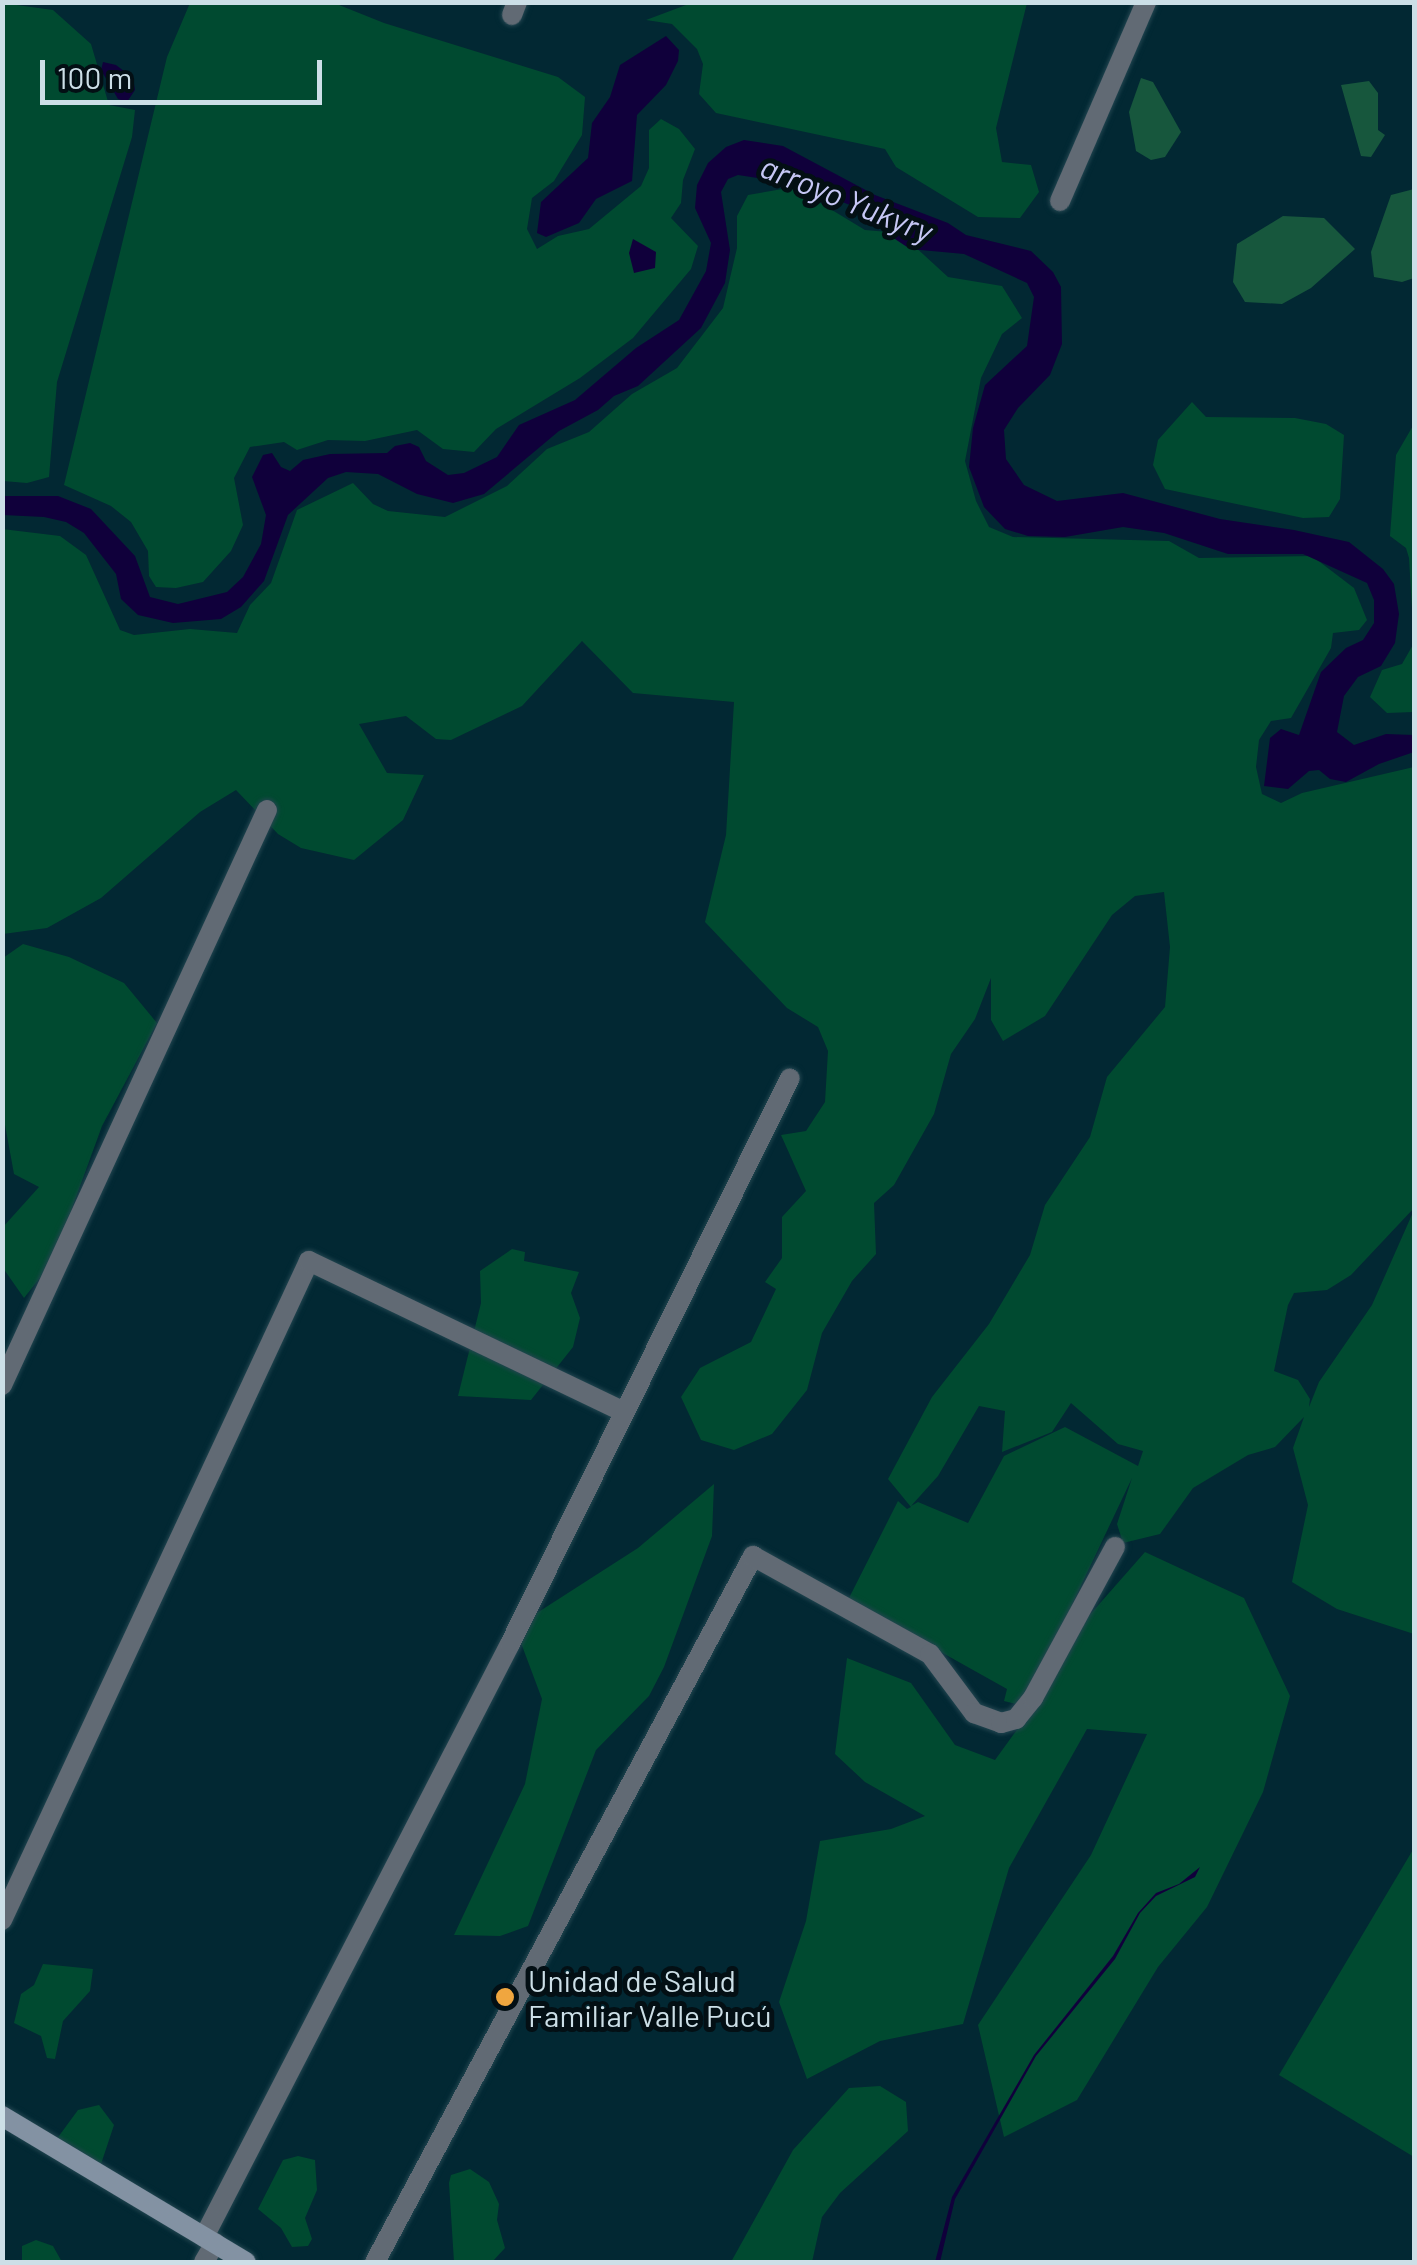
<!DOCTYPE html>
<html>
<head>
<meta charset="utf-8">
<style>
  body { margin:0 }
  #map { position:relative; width:1417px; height:2265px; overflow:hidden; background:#022833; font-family:Barlow,sans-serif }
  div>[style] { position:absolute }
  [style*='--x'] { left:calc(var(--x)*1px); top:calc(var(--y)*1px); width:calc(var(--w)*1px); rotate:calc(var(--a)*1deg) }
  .green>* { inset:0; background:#004a30 }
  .forest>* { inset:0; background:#17573d }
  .water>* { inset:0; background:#10003b }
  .roads { filter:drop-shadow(0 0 2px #224550) drop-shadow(0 0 2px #224550) }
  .minor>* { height:20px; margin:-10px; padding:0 10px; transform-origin:10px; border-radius:10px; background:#616a74 }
  .secondary>* { height:20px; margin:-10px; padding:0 10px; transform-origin:10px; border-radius:10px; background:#8392a3 }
  .dots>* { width:28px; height:28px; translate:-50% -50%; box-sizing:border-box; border:5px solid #030f14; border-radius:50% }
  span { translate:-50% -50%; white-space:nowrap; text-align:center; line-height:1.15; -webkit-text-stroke:10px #030f14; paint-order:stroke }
  .poi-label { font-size:30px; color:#ccdfe7 }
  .left { translate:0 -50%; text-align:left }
  .water-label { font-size:32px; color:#c6c7f5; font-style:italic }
  .frame { position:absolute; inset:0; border:5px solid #ccdfe7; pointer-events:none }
  .scale { position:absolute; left:40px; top:60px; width:282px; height:45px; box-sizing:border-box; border:5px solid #ccdfe7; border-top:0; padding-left:12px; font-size:30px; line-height:35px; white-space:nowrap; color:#ccdfe7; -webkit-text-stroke:8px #030f14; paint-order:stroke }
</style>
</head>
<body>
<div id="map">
  <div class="green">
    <i style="clip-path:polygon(694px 2px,1027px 3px,996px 128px,1002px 162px,1031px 165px,1039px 192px,1020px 218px,978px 217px,896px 167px,885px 149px,716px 113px,699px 94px,703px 64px,697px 49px,672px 24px,646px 20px)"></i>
    <i style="clip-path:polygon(2px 3px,53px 10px,91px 44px,109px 105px,135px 110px,132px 137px,57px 382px,49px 477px,27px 483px,3px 481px)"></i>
    <i style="clip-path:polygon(190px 3px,334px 3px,384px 23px,558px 77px,585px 97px,582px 135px,554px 181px,532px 198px,527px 229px,537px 249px,558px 236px,589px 229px,641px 186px,649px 168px,649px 130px,661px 119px,679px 129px,695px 149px,683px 180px,681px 203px,671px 218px,698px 246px,691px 269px,633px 338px,580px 378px,496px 429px,474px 452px,443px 449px,417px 430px,365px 441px,328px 440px,297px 450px,284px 442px,250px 447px,234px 478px,243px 525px,231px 551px,203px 582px,176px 588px,156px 587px,149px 576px,148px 551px,131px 522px,111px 506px,64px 485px,167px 57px)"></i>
    <i style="clip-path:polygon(evenodd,794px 187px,865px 230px,900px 233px,948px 277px,1002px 286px,1022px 318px,1002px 334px,981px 378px,965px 461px,976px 501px,989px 527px,1013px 537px,1169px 541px,1199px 558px,1312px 556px,1354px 588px,1367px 620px,1359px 630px,1333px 633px,1331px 648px,1291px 718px,1271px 721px,1259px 740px,1256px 767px,1262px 794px,1281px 803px,1302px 793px,1414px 767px,1414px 1208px,1351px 1275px,1327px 1290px,1294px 1293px,1288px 1305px,1274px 1371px,1298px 1380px,1310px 1399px,1309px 1407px,1319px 1382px,1372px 1305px,1414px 1210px,1414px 1634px,1337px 1609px,1292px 1582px,1308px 1505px,1293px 1448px,1304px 1417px,1275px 1447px,1248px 1455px,1193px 1488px,1160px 1534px,1123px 1543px,1117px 1524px,1132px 1478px,1024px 1706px,1004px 1701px,1007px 1689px,848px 1600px,898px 1501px,907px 1509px,911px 1507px,888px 1479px,932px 1397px,989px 1324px,1030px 1255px,1045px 1205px,1090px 1137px,1107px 1077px,1165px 1007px,1170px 947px,1164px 892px,1135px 896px,1112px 915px,1045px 1016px,1003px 1041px,991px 1020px,991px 978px,975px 1019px,951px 1054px,934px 1114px,894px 1185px,874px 1203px,876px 1254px,852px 1281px,822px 1333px,807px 1390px,772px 1434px,734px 1450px,701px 1440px,681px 1397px,700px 1368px,751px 1342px,776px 1289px,765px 1282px,782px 1258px,782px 1217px,806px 1191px,781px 1135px,806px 1131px,825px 1102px,828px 1051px,818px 1027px,787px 1008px,705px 922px,726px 835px,734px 702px,633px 693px,582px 641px,522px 706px,451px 740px,436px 739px,406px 716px,359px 724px,387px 773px,424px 775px,403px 820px,354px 860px,301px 848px,278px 834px,236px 790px,200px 812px,101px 898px,47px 928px,3px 934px,2px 529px,60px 536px,86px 555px,120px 630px,134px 635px,190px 629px,237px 633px,250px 605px,271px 583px,297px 510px,353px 483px,373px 504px,388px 511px,445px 517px,507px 486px,547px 449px,589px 432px,632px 394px,677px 368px,723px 308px,737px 248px,737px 216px,748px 195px,794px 187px,1071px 1403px,1118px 1444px,1143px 1451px,1138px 1466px,1065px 1427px,1004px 1456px,968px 1523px,918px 1502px,911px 1506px,938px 1476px,979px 1406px,1005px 1411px,1002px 1452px,1052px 1432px,1071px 1403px)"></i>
    <i style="clip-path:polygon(1192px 402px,1206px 417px,1295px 418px,1326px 424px,1344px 435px,1340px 499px,1329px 517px,1303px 518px,1165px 489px,1153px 465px,1158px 440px)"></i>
    <i style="clip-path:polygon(1414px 424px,1414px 712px,1387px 713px,1370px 697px,1382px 670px,1402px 664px,1414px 643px,1409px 558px,1406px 548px,1390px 536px,1396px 455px)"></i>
    <i style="clip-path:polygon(23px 944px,69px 957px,124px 983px,157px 1023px,102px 1126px,52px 1263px,24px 1298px,3px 1268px,3px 1227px,39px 1187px,14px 1174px,3px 1114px,3px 958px)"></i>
    <i style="clip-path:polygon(512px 1249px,525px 1252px,524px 1261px,579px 1272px,571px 1293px,580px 1318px,573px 1347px,531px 1400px,458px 1396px,481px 1303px,480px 1271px)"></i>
    <i style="clip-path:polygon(714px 1484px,712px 1536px,664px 1667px,649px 1696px,596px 1750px,528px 1926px,500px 1936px,454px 1935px,525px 1784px,542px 1699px,515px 1627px,638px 1548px)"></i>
    <i style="clip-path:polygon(1145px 1552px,1244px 1598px,1290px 1696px,1263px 1792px,1207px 1907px,1158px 1967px,1077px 2100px,1004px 2137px,978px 2025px,1091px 1855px,1147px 1734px,1087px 1729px,1009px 1868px,963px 2024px,880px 2041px,807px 2079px,779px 2002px,806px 1921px,820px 1841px,891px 1829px,925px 1816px,865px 1782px,835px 1754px,847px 1658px,911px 1683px,955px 1745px,995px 1760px,1048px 1687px,1087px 1618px)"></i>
    <i style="clip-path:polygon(1414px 1848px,1414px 2157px,1279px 2075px)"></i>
    <i style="clip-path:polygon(43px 1964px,93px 1969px,90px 1991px,63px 2021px,55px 2059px,47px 2058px,41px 2036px,14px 2023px,21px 1994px,34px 1985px)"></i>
    <i style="clip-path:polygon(880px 2086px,906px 2102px,908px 2131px,840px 2193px,822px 2217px,812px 2262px,731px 2262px,793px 2150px,849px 2088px)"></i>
    <i style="clip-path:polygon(99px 2105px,114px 2125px,99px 2170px,56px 2140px,78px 2110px)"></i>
    <i style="clip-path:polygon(298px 2156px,315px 2160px,317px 2190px,305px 2218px,312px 2239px,308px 2246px,292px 2247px,281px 2228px,258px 2209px,283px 2160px)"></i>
    <i style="clip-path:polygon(470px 2169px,489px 2182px,499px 2204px,497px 2220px,505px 2248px,492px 2262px,454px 2262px,449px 2183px,451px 2175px)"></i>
    <i style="clip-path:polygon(36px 2240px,53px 2246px,62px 2262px,22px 2262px,22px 2246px)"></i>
  </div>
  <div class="forest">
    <i style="clip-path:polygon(1141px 78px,1153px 82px,1181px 132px,1165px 157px,1151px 160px,1136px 151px,1129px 112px)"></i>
    <i style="clip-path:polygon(1369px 81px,1378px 93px,1378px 130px,1385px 135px,1371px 157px,1361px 156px,1341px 85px)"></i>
    <i style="clip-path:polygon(1414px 189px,1414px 278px,1402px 282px,1374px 277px,1371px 252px,1391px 195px)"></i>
    <i style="clip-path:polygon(1283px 216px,1324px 218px,1355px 249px,1311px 288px,1282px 304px,1245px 302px,1233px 282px,1237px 244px)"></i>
  </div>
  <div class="water">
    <i style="clip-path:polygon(666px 36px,679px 50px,678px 61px,666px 85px,637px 115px,632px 181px,596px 199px,579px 223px,546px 237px,537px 233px,541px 202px,588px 158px,592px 123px,610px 97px,620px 65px)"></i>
    <i style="clip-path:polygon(103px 62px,116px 65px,133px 78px,135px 90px,127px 102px,118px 99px,101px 70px)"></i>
    <i style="clip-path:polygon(744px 140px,783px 146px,875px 195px,948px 223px,966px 235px,1031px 251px,1053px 272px,1061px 287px,1062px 344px,1050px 375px,1018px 408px,1004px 430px,1006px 459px,1024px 485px,1057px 501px,1123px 493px,1220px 519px,1294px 530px,1349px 542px,1383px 569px,1394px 584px,1399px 614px,1395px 643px,1381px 666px,1358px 677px,1344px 696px,1337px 732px,1354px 745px,1386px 734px,1414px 735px,1414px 752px,1379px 764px,1346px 782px,1330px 779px,1319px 770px,1309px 771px,1288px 789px,1264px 786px,1270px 738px,1281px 729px,1299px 735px,1321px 672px,1346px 648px,1363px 640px,1374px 623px,1374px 600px,1367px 583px,1303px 554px,1228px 554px,1164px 533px,1123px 527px,1065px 537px,1028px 536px,1005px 529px,984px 507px,969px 467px,973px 428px,985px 385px,1027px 346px,1034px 297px,1027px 283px,964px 254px,910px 249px,892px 237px,880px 217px,797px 184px,738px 175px,728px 179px,721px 192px,730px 250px,725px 283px,701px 328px,638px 386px,614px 396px,598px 410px,559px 431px,484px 494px,453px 503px,417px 494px,378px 474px,346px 472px,328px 478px,288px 515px,264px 581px,241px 607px,221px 619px,173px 623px,138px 615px,121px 599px,116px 574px,84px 533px,66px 522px,44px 517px,3px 515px,3px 496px,58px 496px,91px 509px,135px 556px,150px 597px,178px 604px,227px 592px,243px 577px,261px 544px,266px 515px,252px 477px,263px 455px,272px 453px,281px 467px,290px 471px,303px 460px,330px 454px,387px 453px,395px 446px,410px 443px,419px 447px,426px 461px,448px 475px,464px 473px,497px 457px,519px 425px,575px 400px,636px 348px,679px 320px,706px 271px,711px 243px,695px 208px,697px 185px,708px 163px,726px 147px)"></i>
    <i style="clip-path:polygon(633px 239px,656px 252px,655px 268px,634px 273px,629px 253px)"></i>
    <i style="clip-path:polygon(1200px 1867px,1195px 1877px,1156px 1896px,1140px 1913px,1115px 1959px,1036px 2056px,955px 2199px,940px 2262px,935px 2262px,952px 2197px,1034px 2055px,1113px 1956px,1138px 1913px,1156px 1893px,1179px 1884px)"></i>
  </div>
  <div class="roads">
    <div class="minor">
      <i style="--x:512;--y:15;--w:14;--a:-69"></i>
      <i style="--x:1060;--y:201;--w:217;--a:-66.6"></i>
      <i style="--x:2;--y:1385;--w:633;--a:-65.26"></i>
      <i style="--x:2;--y:1920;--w:727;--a:-65.02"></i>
      <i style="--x:309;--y:1261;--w:349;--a:25.6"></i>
      <i style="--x:204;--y:2237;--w:667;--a:-62.71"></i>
      <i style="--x:510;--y:1644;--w:631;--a:-63.68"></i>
      <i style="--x:204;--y:2262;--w:22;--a:-60"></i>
      <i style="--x:375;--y:2262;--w:801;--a:-61.83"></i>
      <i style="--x:753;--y:1556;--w:202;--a:29"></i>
      <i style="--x:930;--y:1654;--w:74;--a:53.3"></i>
      <i style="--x:974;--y:1713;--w:29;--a:20"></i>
      <i style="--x:1001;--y:1723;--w:16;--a:-15"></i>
      <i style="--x:1016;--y:1719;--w:27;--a:-51"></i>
      <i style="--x:1033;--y:1698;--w:172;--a:-61.5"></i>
    </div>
    <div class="secondary">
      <i style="--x:2;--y:2116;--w:284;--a:30.9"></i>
    </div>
  </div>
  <div class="dots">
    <i style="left:505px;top:1997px;background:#f0a63f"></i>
  </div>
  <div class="poi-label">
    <span class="left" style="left:528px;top:1997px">Unidad de Salud<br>Familiar Valle Pucú</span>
  </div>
  <div class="water-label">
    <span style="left:847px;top:198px;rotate:22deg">arroyo Yukyry</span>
  </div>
  <div class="frame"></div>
  <div class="scale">100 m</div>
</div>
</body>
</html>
